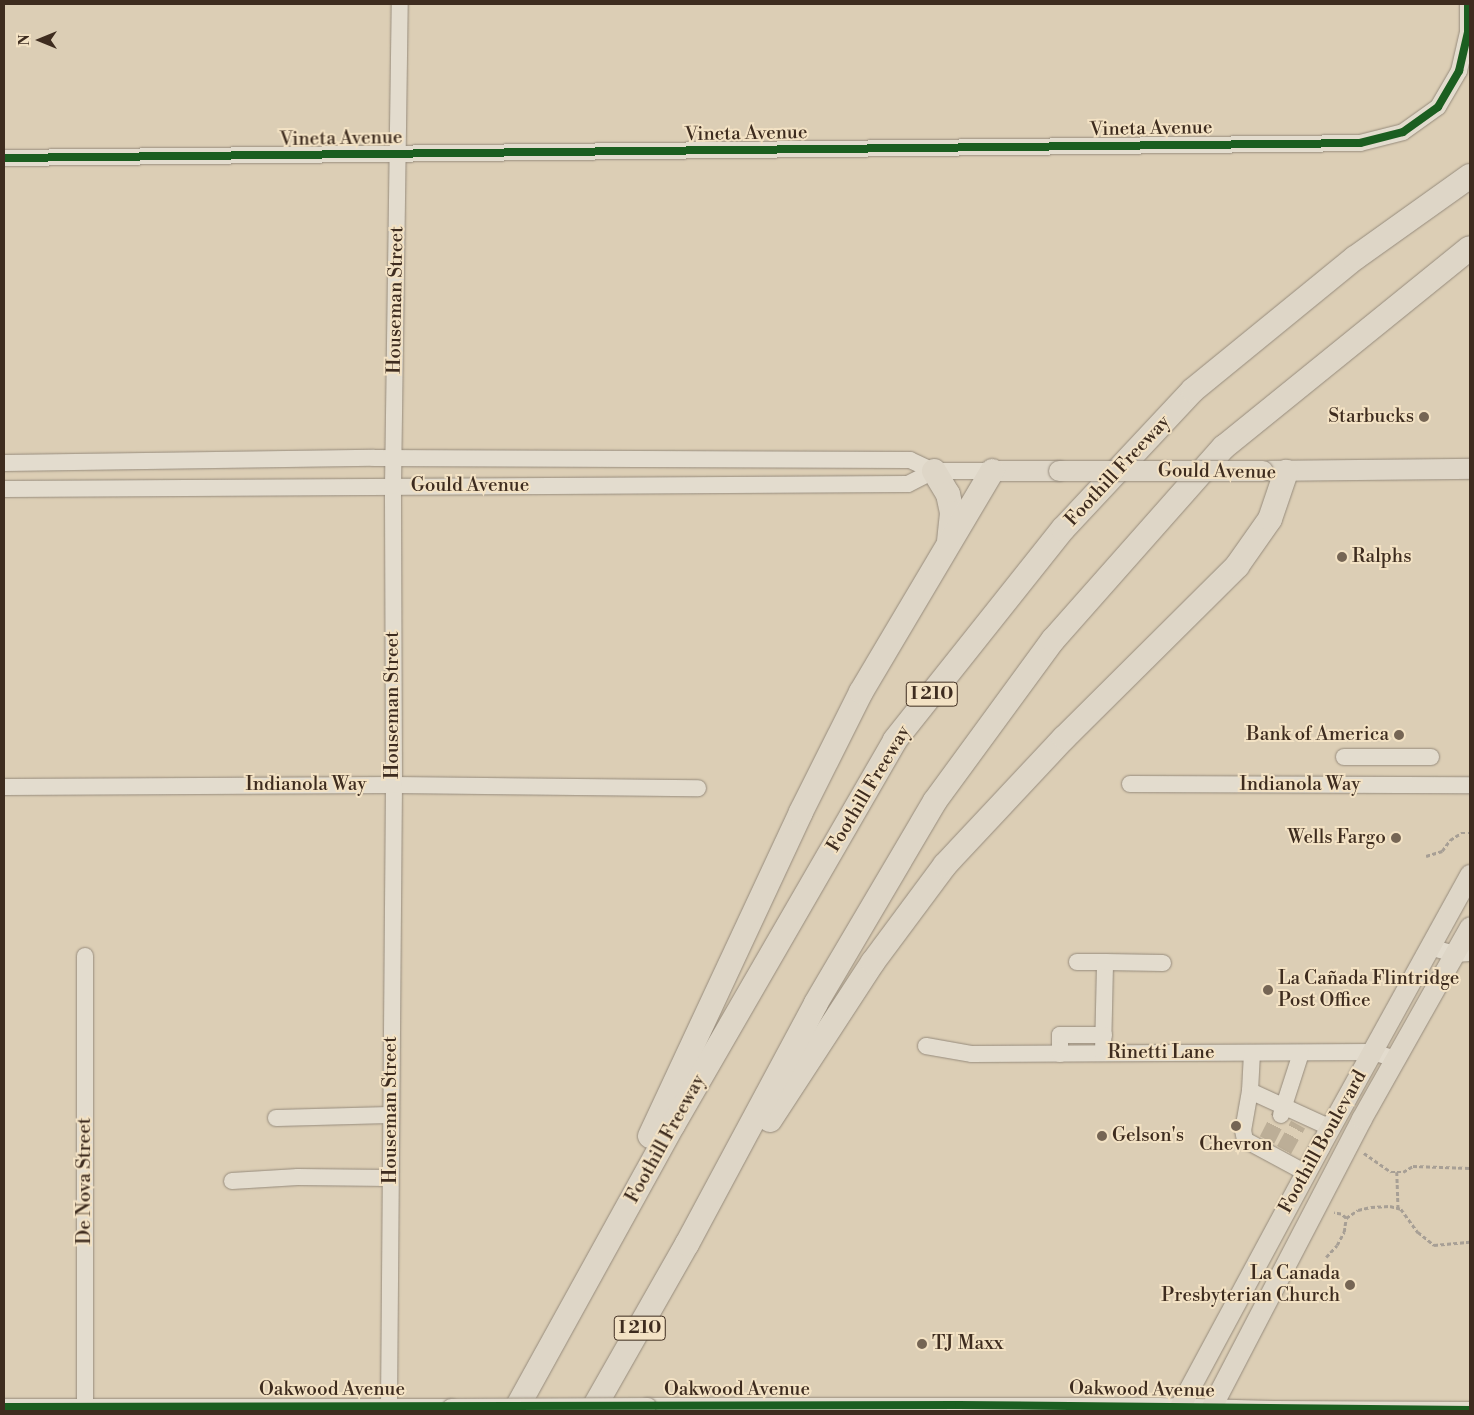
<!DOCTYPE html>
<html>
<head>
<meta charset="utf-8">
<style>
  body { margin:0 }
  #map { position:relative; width:1474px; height:1415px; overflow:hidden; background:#dcceb5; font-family:"Libre Bodoni",serif }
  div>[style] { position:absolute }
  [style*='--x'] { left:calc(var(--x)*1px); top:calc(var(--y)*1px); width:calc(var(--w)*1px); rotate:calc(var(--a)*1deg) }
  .minor-tunnel>* { height:16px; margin-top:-8px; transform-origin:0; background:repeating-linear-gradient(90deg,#bcae97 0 16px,transparent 0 24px) }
  .path>* { height:2.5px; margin-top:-1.25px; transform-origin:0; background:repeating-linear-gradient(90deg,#a79f95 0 4px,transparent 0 6.5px) }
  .roads { filter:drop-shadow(0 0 1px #968b7c) drop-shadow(0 0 1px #968b7c) }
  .minor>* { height:16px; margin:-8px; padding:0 8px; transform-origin:8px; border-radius:8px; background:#e3dcce }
  .major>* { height:20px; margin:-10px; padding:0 10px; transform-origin:10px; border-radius:10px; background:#ded6c7 }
  .highway>* { height:24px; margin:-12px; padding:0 12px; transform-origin:12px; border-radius:12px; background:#ded6c7 }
  .bridges { filter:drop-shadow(0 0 1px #968b7c) drop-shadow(0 0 1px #968b7c) }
  .minor-bridge>* { height:16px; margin:-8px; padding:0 8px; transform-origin:8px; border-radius:8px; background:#e3dcce }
  .major-bridge>* { height:20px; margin:-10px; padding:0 10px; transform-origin:10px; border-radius:10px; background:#ded6c7 }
  .cycleway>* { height:8px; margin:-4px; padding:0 4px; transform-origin:4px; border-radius:4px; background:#1b5e20 }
  .dots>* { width:14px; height:14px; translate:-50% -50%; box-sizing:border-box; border:2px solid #f3e2c4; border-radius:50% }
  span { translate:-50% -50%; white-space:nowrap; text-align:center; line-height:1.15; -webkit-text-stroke:4px #f3e2c4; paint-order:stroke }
  .shield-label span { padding:1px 4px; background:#f3e2c4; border:1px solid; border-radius:4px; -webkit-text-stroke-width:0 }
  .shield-label { font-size:18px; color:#3e2c1f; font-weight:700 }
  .street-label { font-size:19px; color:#3e2c1f }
  .poi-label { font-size:19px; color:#3e2c1f }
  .right { translate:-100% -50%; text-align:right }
  .left { translate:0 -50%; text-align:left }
  .frame { position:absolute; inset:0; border:5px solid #3e2c1f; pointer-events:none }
  .north { position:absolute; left:15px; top:15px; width:50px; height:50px; -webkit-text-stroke:4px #f3e2c4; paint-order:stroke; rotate:270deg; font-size:14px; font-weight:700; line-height:20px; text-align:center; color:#3e2c1f }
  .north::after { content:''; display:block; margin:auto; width:18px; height:22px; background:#3e2c1f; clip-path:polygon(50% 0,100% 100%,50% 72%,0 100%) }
</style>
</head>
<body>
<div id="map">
  <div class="minor-tunnel">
    <i style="--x:1267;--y:1140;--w:28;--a:-63"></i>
    <i style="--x:1284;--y:1150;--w:29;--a:-61"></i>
  </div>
  <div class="path">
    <i style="--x:1426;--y:856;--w:17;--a:-17"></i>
    <i style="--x:1442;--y:851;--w:14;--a:-54"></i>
    <i style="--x:1450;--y:840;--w:13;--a:-32"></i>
    <i style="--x:1461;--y:833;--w:9;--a:0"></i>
    <i style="--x:1364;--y:1153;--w:33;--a:35"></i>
    <i style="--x:1391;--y:1172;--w:12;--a:0"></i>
    <i style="--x:1403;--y:1172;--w:12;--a:-31"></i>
    <i style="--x:1413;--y:1166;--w:57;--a:2"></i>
    <i style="--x:1397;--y:1172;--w:36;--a:88"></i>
    <i style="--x:1346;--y:1218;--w:14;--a:-34"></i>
    <i style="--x:1358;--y:1210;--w:13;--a:-13"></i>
    <i style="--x:1371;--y:1207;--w:19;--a:-3"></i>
    <i style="--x:1390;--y:1206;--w:11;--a:15"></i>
    <i style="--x:1401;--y:1209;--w:29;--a:54"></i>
    <i style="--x:1418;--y:1232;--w:21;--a:39"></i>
    <i style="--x:1434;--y:1245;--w:36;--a:-5"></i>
    <i style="--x:1326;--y:1257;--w:16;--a:-47"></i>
    <i style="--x:1337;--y:1245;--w:15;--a:-62"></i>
    <i style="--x:1344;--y:1232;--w:14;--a:-82"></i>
    <i style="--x:1346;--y:1218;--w:6;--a:-141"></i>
    <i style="--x:1341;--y:1214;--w:7;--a:-172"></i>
  </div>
  <div class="roads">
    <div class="minor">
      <i style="--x:4;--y:158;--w:1356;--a:-0.63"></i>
      <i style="--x:1360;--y:143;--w:44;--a:-14.3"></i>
      <i style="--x:1403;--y:132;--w:43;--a:-35.5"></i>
      <i style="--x:1438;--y:107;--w:42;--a:-59.7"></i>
      <i style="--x:1459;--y:71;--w:40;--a:-77"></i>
      <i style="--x:1468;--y:32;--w:28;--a:-90"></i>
      <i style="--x:4;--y:463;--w:370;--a:-0.8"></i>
      <i style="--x:374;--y:458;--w:536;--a:0.21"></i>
      <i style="--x:910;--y:460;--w:26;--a:25"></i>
      <i style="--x:934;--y:471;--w:58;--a:0"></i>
      <i style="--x:4;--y:489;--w:904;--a:-0.32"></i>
      <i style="--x:908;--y:484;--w:29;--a:-27"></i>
      <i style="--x:1344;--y:757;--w:87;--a:0"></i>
      <i style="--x:1130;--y:784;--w:340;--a:0.2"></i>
      <i style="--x:4;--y:787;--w:390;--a:-0.3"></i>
      <i style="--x:394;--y:785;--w:304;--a:0.6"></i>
      <i style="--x:1429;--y:947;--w:27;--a:15"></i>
      <i style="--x:1455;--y:954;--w:15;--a:-4"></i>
      <i style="--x:85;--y:956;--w:451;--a:90"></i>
      <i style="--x:1077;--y:962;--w:28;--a:0"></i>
      <i style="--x:926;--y:1046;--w:47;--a:9.9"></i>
      <i style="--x:972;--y:1054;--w:400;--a:-0.3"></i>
      <i style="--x:1372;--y:1052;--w:25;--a:16"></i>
      <i style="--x:1103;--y:1053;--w:91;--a:-88.7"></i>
      <i style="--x:1105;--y:962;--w:58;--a:1"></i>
      <i style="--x:1252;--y:1053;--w:38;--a:93"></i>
      <i style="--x:1250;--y:1091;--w:40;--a:100"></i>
      <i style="--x:1243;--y:1130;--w:10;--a:79"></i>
      <i style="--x:1245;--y:1140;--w:69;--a:28.4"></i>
      <i style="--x:1060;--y:1054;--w:19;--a:-90"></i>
      <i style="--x:1060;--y:1035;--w:44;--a:0"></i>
      <i style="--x:1250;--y:1091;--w:89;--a:24.6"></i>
      <i style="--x:1281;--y:1115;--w:65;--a:-72.1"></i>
      <i style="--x:276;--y:1118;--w:115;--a:-1.5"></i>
      <i style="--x:232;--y:1181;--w:66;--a:-3.5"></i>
      <i style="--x:298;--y:1177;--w:92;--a:0.6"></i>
      <i style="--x:389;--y:1406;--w:621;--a:-89.54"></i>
      <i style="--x:394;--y:785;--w:299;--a:-90.2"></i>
      <i style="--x:393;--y:486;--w:482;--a:-89.2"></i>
      <i style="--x:648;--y:1406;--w:511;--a:0"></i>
      <i style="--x:1159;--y:1406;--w:115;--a:1.5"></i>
      <i style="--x:1274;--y:1409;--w:196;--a:0.3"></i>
      <i style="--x:4;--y:1407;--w:447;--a:0"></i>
    </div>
    <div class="major">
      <i style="--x:992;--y:471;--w:67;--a:0"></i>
      <i style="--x:1270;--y:471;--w:200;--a:-0.6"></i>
      <i style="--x:1178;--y:1411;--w:300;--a:-61.7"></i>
      <i style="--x:1320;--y:1147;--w:311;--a:-61.1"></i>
      <i style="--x:1210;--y:1411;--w:329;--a:-62.5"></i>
      <i style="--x:1362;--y:1119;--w:220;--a:-60.6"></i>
    </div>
    <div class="highway">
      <i style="--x:934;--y:471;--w:27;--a:59"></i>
      <i style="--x:948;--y:494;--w:19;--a:78"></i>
      <i style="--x:952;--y:513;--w:27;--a:96"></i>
      <i style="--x:770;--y:1120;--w:189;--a:-56.9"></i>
      <i style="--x:873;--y:962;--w:121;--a:-53.4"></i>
      <i style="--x:945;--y:865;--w:174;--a:-46.9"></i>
      <i style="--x:1064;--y:738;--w:244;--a:-44.8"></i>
      <i style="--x:1237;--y:566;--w:57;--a:-54.9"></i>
      <i style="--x:1270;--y:519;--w:50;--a:-71.2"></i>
      <i style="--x:650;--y:1136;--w:357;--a:-65"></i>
      <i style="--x:801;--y:812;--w:134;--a:-63.4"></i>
      <i style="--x:861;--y:692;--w:257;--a:-59.3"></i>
      <i style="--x:515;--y:1411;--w:327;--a:-61.1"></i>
      <i style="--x:673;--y:1125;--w:444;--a:-60"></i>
      <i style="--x:895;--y:740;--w:270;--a:-51.5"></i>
      <i style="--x:1063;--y:529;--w:190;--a:-46.9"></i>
      <i style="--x:1193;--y:390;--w:209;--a:-39.2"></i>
      <i style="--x:1355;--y:258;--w:141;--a:-35.5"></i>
      <i style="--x:592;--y:1411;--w:192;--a:-60.4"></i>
      <i style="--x:687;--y:1244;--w:273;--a:-61.8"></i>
      <i style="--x:816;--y:1003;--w:234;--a:-59.5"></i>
      <i style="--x:935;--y:801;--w:200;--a:-53.8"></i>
      <i style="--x:1053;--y:640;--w:258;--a:-48.5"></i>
      <i style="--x:1224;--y:447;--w:316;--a:-39"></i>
    </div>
  </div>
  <div class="bridges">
    <div class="minor-bridge">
      <i style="--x:451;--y:1407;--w:197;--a:-0.3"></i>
    </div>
    <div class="major-bridge">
      <i style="--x:1059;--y:471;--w:204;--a:0"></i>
    </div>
  </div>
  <div class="cycleway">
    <i style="--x:4;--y:158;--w:1356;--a:-0.63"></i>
    <i style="--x:1360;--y:143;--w:44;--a:-14.3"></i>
    <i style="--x:1403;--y:132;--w:43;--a:-35.5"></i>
    <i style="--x:1438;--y:107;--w:42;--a:-59.7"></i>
    <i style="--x:1459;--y:71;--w:40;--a:-77"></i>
    <i style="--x:1468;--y:32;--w:28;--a:-90"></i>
    <i style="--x:4;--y:1407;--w:955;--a:-0.12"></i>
    <i style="--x:959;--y:1405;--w:511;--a:0.56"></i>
  </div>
  <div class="dots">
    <i style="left:1424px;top:417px;background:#756554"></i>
    <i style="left:1342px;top:557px;background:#756554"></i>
    <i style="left:1399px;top:735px;background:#756554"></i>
    <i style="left:1396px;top:838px;background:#756554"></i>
    <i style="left:1268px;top:990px;background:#756554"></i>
    <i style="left:1236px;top:1126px;background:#756554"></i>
    <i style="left:1102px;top:1136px;background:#756554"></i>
    <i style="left:1350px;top:1285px;background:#756554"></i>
    <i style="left:922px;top:1344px;background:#756554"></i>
  </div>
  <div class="shield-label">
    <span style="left:932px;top:694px">I 210</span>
    <span style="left:640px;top:1328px">I 210</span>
  </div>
  <div class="street-label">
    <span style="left:1151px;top:129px;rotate:-1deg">Vineta Avenue</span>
    <span style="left:746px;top:134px;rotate:-1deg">Vineta Avenue</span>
    <span style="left:341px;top:139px;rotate:-1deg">Vineta Avenue</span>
    <span style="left:396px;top:300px;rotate:-89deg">Houseman Street</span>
    <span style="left:1118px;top:471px;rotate:-47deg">Foothill Freeway</span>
    <span style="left:1217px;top:472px;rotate:1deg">Gould Avenue</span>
    <span style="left:470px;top:486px">Gould Avenue</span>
    <span style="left:393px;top:705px;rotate:-90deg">Houseman Street</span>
    <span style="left:306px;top:785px">Indianola Way</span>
    <span style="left:1300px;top:785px">Indianola Way</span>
    <span style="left:869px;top:789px;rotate:-59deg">Foothill Freeway</span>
    <span style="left:1161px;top:1053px">Rinetti Lane</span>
    <span style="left:391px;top:1110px;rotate:-90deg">Houseman Street</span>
    <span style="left:666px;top:1139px;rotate:-61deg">Foothill Freeway</span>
    <span style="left:1323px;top:1142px;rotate:-61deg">Foothill Boulevard</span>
    <span style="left:85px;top:1181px;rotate:-90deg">De Nova Street</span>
    <span style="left:332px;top:1390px">Oakwood Avenue</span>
    <span style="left:737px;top:1390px">Oakwood Avenue</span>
    <span style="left:1142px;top:1390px;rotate:1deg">Oakwood Avenue</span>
  </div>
  <div class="poi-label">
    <span class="right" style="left:1414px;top:417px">Starbucks</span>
    <span class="left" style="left:1352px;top:557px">Ralphs</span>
    <span class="right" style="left:1389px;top:735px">Bank of America</span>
    <span class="right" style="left:1386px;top:838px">Wells Fargo</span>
    <span class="left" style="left:1278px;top:990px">La Cañada Flintridge<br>Post Office</span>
    <span class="left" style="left:1112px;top:1136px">Gelson's</span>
    <span style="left:1236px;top:1145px">Chevron</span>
    <span class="right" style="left:1340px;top:1285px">La Canada<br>Presbyterian Church</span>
    <span class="left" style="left:932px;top:1344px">TJ Maxx</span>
  </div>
  <div class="frame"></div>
  <div class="north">N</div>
</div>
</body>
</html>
